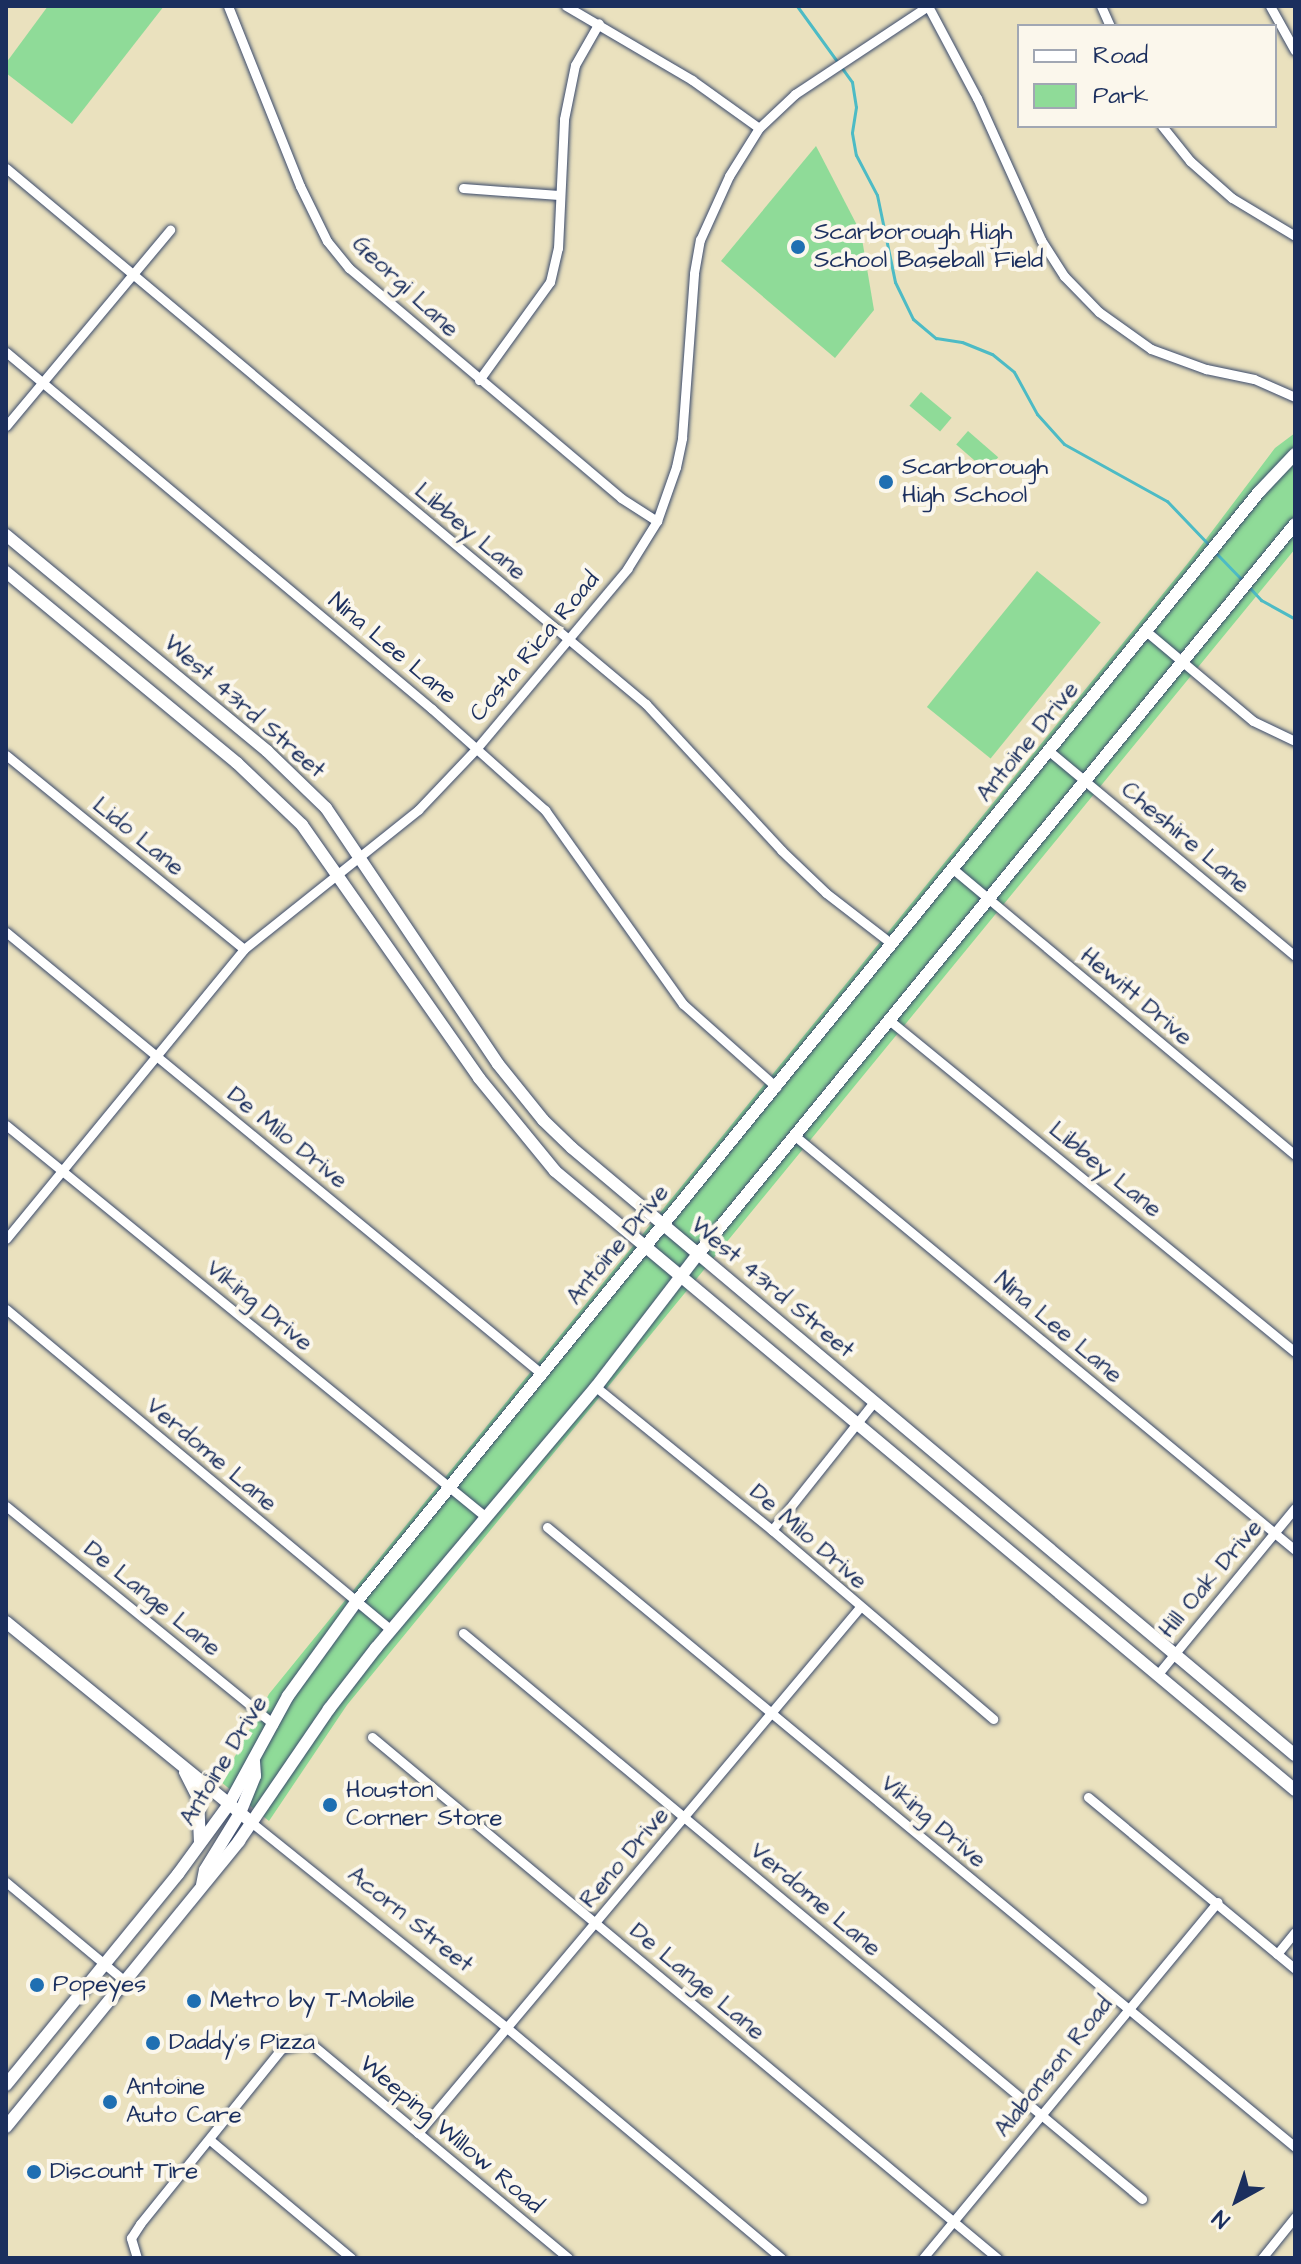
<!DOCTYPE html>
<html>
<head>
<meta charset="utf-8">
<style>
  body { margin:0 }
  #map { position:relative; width:1301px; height:2264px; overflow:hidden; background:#eae1be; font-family:"Architects Daughter",sans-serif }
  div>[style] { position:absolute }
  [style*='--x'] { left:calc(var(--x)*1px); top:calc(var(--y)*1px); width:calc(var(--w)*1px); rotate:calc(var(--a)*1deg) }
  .green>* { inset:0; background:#8fdb98; transform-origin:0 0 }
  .stream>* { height:3px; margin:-1.5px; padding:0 1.5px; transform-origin:1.5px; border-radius:1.5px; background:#4dbbc5 }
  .roads { filter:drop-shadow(0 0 2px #3a4a6c) drop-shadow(0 0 2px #3a4a6c) }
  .street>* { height:9px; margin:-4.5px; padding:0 4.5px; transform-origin:4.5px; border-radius:4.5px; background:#fff }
  .secondary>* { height:12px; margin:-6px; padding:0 6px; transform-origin:6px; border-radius:6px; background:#fff }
  .dots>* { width:22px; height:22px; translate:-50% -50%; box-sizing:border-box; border:4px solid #fbf7ec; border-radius:50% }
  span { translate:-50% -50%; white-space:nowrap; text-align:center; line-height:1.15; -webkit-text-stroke:8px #fbf7ec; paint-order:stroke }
  .poi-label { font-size:24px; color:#1b2f5e }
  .left { translate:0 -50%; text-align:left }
  .street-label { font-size:24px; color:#1b2f5e }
  .frame { position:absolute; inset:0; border:8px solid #1b2f5e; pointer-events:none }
  .legend { position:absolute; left:1017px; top:24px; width:260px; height:104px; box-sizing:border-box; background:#fbf7ec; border:2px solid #a1a7b3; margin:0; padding:10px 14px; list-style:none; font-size:24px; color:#1b2f5e }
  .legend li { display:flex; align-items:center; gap:16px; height:40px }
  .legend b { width:40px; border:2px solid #a1a7b3 }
  .north { position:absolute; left:1197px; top:2160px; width:80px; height:80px; -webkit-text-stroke:6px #fbf7ec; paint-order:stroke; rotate:220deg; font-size:22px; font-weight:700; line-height:32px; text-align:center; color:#1b2f5e }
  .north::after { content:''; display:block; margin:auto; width:28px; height:36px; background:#1b2f5e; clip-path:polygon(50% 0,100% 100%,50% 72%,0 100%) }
</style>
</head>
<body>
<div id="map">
  <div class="green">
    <i style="clip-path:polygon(48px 6px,164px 6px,72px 124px,6px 73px,6px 63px)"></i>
    <i style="clip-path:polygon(816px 146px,861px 233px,874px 310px,835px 358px,721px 261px)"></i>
    <i style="left:921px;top:392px;width:40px;height:18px;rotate:40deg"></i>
    <i style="left:968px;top:431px;width:40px;height:18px;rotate:41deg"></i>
    <i style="clip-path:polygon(1295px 433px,1295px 549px,347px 1705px,269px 1821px,221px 1782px,269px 1694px,1188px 563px,1275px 448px)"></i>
    <i style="left:1037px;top:571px;width:82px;height:175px;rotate:39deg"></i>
  </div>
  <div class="stream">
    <i style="--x:797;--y:6;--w:94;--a:54.1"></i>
    <i style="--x:852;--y:82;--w:25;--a:81"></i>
    <i style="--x:856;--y:107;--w:26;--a:99"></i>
    <i style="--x:852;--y:133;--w:22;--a:80"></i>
    <i style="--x:856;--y:155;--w:45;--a:62.3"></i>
    <i style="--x:877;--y:195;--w:89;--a:78.3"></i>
    <i style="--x:895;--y:282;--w:41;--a:64.1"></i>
    <i style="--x:913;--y:319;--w:30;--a:40"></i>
    <i style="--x:936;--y:338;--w:26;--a:9"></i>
    <i style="--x:962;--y:342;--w:32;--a:22"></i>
    <i style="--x:992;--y:354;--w:28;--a:39"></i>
    <i style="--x:1014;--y:372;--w:48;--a:61.3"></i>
    <i style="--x:1037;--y:414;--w:40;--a:48"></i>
    <i style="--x:1064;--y:444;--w:118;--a:29"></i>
    <i style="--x:1167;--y:501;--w:64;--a:46.3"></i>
    <i style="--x:1216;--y:553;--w:40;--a:46"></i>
    <i style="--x:1249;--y:587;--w:18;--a:47"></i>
    <i style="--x:1261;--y:600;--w:39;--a:29"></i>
  </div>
  <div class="roads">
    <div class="street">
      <i style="--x:228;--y:6;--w:194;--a:68.2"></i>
      <i style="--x:300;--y:186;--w:61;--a:63.9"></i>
      <i style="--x:327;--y:241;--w:35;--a:51"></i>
      <i style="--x:349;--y:268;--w:356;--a:40.2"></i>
      <i style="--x:621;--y:498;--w:43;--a:32.6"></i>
      <i style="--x:566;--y:6;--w:146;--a:30.4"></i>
      <i style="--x:692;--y:80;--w:82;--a:35.6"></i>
      <i style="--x:928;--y:6;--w:104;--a:62"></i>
      <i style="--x:977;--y:98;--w:156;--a:65.7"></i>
      <i style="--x:1041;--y:240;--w:43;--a:57.4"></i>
      <i style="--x:1064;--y:276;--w:50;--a:45.8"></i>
      <i style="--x:1099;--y:312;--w:64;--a:35.4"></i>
      <i style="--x:1151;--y:349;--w:59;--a:20"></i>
      <i style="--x:1206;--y:369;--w:49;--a:11.8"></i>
      <i style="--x:1254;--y:379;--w:45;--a:23.7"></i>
      <i style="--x:1101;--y:6;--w:22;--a:66"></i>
      <i style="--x:1270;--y:6;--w:51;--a:60.9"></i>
      <i style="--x:1162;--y:126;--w:45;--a:51.3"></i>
      <i style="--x:1190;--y:161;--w:56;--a:41.4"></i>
      <i style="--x:1232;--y:198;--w:74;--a:31.1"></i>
      <i style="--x:6;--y:168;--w:835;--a:39.95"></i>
      <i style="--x:646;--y:704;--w:199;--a:47.2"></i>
      <i style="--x:781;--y:850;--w:62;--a:43.7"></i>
      <i style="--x:826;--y:893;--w:83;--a:37.7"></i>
      <i style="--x:463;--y:188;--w:96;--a:4.2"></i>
      <i style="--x:6;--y:352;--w:556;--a:39.96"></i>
      <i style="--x:432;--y:709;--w:152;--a:41.8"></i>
      <i style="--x:545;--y:810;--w:238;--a:54.6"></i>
      <i style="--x:683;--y:1004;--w:125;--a:41.7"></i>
      <i style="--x:479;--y:380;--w:121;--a:-54.1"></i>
      <i style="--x:550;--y:282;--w:35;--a:-77"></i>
      <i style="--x:558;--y:248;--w:129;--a:-87.3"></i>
      <i style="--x:564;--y:119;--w:55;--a:-78.5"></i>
      <i style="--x:575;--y:65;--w:48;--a:-60.3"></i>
      <i style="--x:6;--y:426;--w:256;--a:-50.1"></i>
      <i style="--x:1147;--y:632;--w:138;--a:40"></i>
      <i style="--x:1253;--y:721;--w:47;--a:25.5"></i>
      <i style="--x:1049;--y:751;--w:320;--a:39.8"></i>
      <i style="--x:6;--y:755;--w:307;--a:39.2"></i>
      <i style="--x:953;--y:869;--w:446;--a:39.9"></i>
      <i style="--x:6;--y:932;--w:695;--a:39.51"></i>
      <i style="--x:889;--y:1020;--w:524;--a:39.27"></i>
      <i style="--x:6;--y:1125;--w:620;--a:39.24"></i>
      <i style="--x:795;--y:1136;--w:649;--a:39.62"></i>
      <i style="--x:6;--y:1239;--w:375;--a:-50.6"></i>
      <i style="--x:244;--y:949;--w:223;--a:-38.6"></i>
      <i style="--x:418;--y:810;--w:86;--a:-46.4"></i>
      <i style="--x:477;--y:748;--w:234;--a:-50"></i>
      <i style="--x:627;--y:569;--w:57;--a:-58"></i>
      <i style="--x:657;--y:521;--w:57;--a:-70.6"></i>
      <i style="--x:676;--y:467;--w:30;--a:-78"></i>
      <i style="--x:682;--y:438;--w:165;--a:-85.8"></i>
      <i style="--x:694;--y:273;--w:34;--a:-80"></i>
      <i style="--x:700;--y:240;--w:70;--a:-65.6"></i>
      <i style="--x:729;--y:176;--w:57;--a:-58"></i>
      <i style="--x:759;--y:128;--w:50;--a:-43.4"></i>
      <i style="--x:795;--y:94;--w:159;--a:-33.5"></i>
      <i style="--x:6;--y:1309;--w:501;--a:39.82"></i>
      <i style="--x:596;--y:1387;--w:227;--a:39.1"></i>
      <i style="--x:772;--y:1530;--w:291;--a:40.5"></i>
      <i style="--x:6;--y:1506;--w:345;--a:39.2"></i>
      <i style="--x:547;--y:1527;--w:972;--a:39.65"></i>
      <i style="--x:772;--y:1530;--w:162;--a:-51.5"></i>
      <i style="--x:463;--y:1633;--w:884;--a:39.81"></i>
      <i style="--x:1158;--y:1674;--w:215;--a:-50.5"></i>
      <i style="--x:372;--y:1737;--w:814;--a:39.81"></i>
      <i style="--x:1088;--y:1797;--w:269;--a:39.7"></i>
      <i style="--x:251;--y:1822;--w:329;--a:38.8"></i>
      <i style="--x:507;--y:2028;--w:358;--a:40"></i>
      <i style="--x:6;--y:1882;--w:155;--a:39.8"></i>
      <i style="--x:1277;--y:1954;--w:28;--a:-51"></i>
      <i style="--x:418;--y:2133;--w:687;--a:-49.96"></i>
      <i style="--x:210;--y:2140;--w:184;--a:39.9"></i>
      <i style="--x:137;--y:2258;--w:21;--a:-107"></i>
      <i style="--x:131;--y:2238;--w:17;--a:-57"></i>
      <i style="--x:140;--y:2224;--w:225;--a:-51.1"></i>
      <i style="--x:281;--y:2049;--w:29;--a:-14"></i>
      <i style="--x:309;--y:2042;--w:337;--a:39.8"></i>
      <i style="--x:923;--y:2258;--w:462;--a:-50.4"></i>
      <i style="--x:1262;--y:2258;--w:53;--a:-51.2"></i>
    </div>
    <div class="secondary">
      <i style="--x:6;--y:535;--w:339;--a:39.6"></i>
      <i style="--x:267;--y:751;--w:82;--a:44"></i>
      <i style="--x:326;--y:808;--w:308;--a:56.1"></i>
      <i style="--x:498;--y:1064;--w:72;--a:51.2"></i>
      <i style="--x:543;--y:1120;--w:40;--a:44"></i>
      <i style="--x:572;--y:1148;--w:944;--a:40.02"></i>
      <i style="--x:6;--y:572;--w:300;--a:39.6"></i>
      <i style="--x:237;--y:763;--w:90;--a:43.6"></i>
      <i style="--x:302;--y:825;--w:309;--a:55"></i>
      <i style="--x:479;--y:1078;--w:120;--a:50.7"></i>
      <i style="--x:555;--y:1171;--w:965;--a:39.91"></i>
      <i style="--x:6;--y:1622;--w:316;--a:39.2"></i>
      <i style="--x:185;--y:1772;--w:28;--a:63"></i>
      <i style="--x:198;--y:1797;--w:45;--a:87.5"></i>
      <i style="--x:202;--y:1885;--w:15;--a:-79"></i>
      <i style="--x:205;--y:1870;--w:67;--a:-58.4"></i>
      <i style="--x:240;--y:1813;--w:40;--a:-68"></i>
      <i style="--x:255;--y:1776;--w:15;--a:-94"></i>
      <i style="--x:6;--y:2085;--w:272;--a:-50.8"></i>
      <i style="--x:178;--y:1874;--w:87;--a:-53.9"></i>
      <i style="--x:229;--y:1804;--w:123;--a:-61.4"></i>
      <i style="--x:288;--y:1696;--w:116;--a:-54.1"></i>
      <i style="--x:356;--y:1602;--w:1432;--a:-50.87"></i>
      <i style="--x:1260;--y:491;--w:51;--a:-46.6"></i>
      <i style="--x:6;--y:2127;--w:369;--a:-50.8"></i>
      <i style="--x:239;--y:1841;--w:160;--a:-55.7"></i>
      <i style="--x:329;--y:1709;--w:77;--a:-52.4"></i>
      <i style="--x:376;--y:1648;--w:341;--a:-49.9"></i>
      <i style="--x:596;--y:1387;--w:168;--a:-52.5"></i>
      <i style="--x:698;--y:1254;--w:943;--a:-50.72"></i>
    </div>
  </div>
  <div class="dots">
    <i style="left:798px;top:247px;background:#1f6fb2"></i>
    <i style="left:886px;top:482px;background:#1f6fb2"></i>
    <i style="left:330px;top:1805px;background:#1f6fb2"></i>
    <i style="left:37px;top:1985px;background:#1f6fb2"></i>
    <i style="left:194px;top:2001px;background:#1f6fb2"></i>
    <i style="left:153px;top:2043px;background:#1f6fb2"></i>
    <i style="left:110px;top:2102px;background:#1f6fb2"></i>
    <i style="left:34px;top:2172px;background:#1f6fb2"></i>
  </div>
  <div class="poi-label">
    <span class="left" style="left:814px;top:247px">Scarborough High<br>School Baseball Field</span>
    <span class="left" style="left:902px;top:482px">Scarborough<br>High School</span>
    <span class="left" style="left:346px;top:1805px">Houston<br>Corner Store</span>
    <span class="left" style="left:53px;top:1985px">Popeyes</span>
    <span class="left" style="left:210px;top:2001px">Metro by T-Mobile</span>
    <span class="left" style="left:169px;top:2043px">Daddy's Pizza</span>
    <span class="left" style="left:126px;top:2102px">Antoine<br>Auto Care</span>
    <span class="left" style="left:50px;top:2172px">Discount Tire</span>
  </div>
  <div class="street-label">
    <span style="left:405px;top:287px;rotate:43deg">Georgi Lane</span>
    <span style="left:470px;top:532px;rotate:40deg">Libbey Lane</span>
    <span style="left:535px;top:647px;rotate:-50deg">Costa Rica Road</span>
    <span style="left:392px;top:649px;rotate:40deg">Nina Lee Lane</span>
    <span style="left:244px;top:707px;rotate:41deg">West 43rd Street</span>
    <span style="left:1028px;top:742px;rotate:-51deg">Antoine Drive</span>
    <span style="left:138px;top:837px;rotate:39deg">Lido Lane</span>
    <span style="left:1185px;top:838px;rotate:40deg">Cheshire Lane</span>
    <span style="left:1136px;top:997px;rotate:40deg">Hewitt Drive</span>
    <span style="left:287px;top:1138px;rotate:39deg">De Milo Drive</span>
    <span style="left:1105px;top:1170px;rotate:39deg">Libbey Lane</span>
    <span style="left:618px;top:1245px;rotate:-51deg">Antoine Drive</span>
    <span style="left:772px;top:1288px;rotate:40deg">West 43rd Street</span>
    <span style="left:259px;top:1306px;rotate:39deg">Viking Drive</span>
    <span style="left:1058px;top:1328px;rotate:40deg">Nina Lee Lane</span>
    <span style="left:211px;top:1455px;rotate:40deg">Verdome Lane</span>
    <span style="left:808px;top:1537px;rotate:41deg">De Milo Drive</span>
    <span style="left:1211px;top:1579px;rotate:-50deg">Hill Oak Drive</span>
    <span style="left:152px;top:1599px;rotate:39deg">De Lange Lane</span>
    <span style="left:224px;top:1761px;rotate:-59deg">Antoine Drive</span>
    <span style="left:933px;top:1822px;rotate:40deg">Viking Drive</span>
    <span style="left:625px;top:1858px;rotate:-50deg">Reno Drive</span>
    <span style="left:815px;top:1900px;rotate:40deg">Verdome Lane</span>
    <span style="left:410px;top:1920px;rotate:39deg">Acorn Street</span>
    <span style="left:697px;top:1982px;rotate:40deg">De Lange Lane</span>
    <span style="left:1054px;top:2067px;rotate:-51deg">Alabonson Road</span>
    <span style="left:451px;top:2135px;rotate:40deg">Weeping Willow Road</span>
  </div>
  <div class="frame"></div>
  <ul class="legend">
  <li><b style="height:10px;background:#fff"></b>Road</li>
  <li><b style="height:22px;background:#8fdb98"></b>Park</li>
  </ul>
  <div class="north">N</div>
</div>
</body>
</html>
